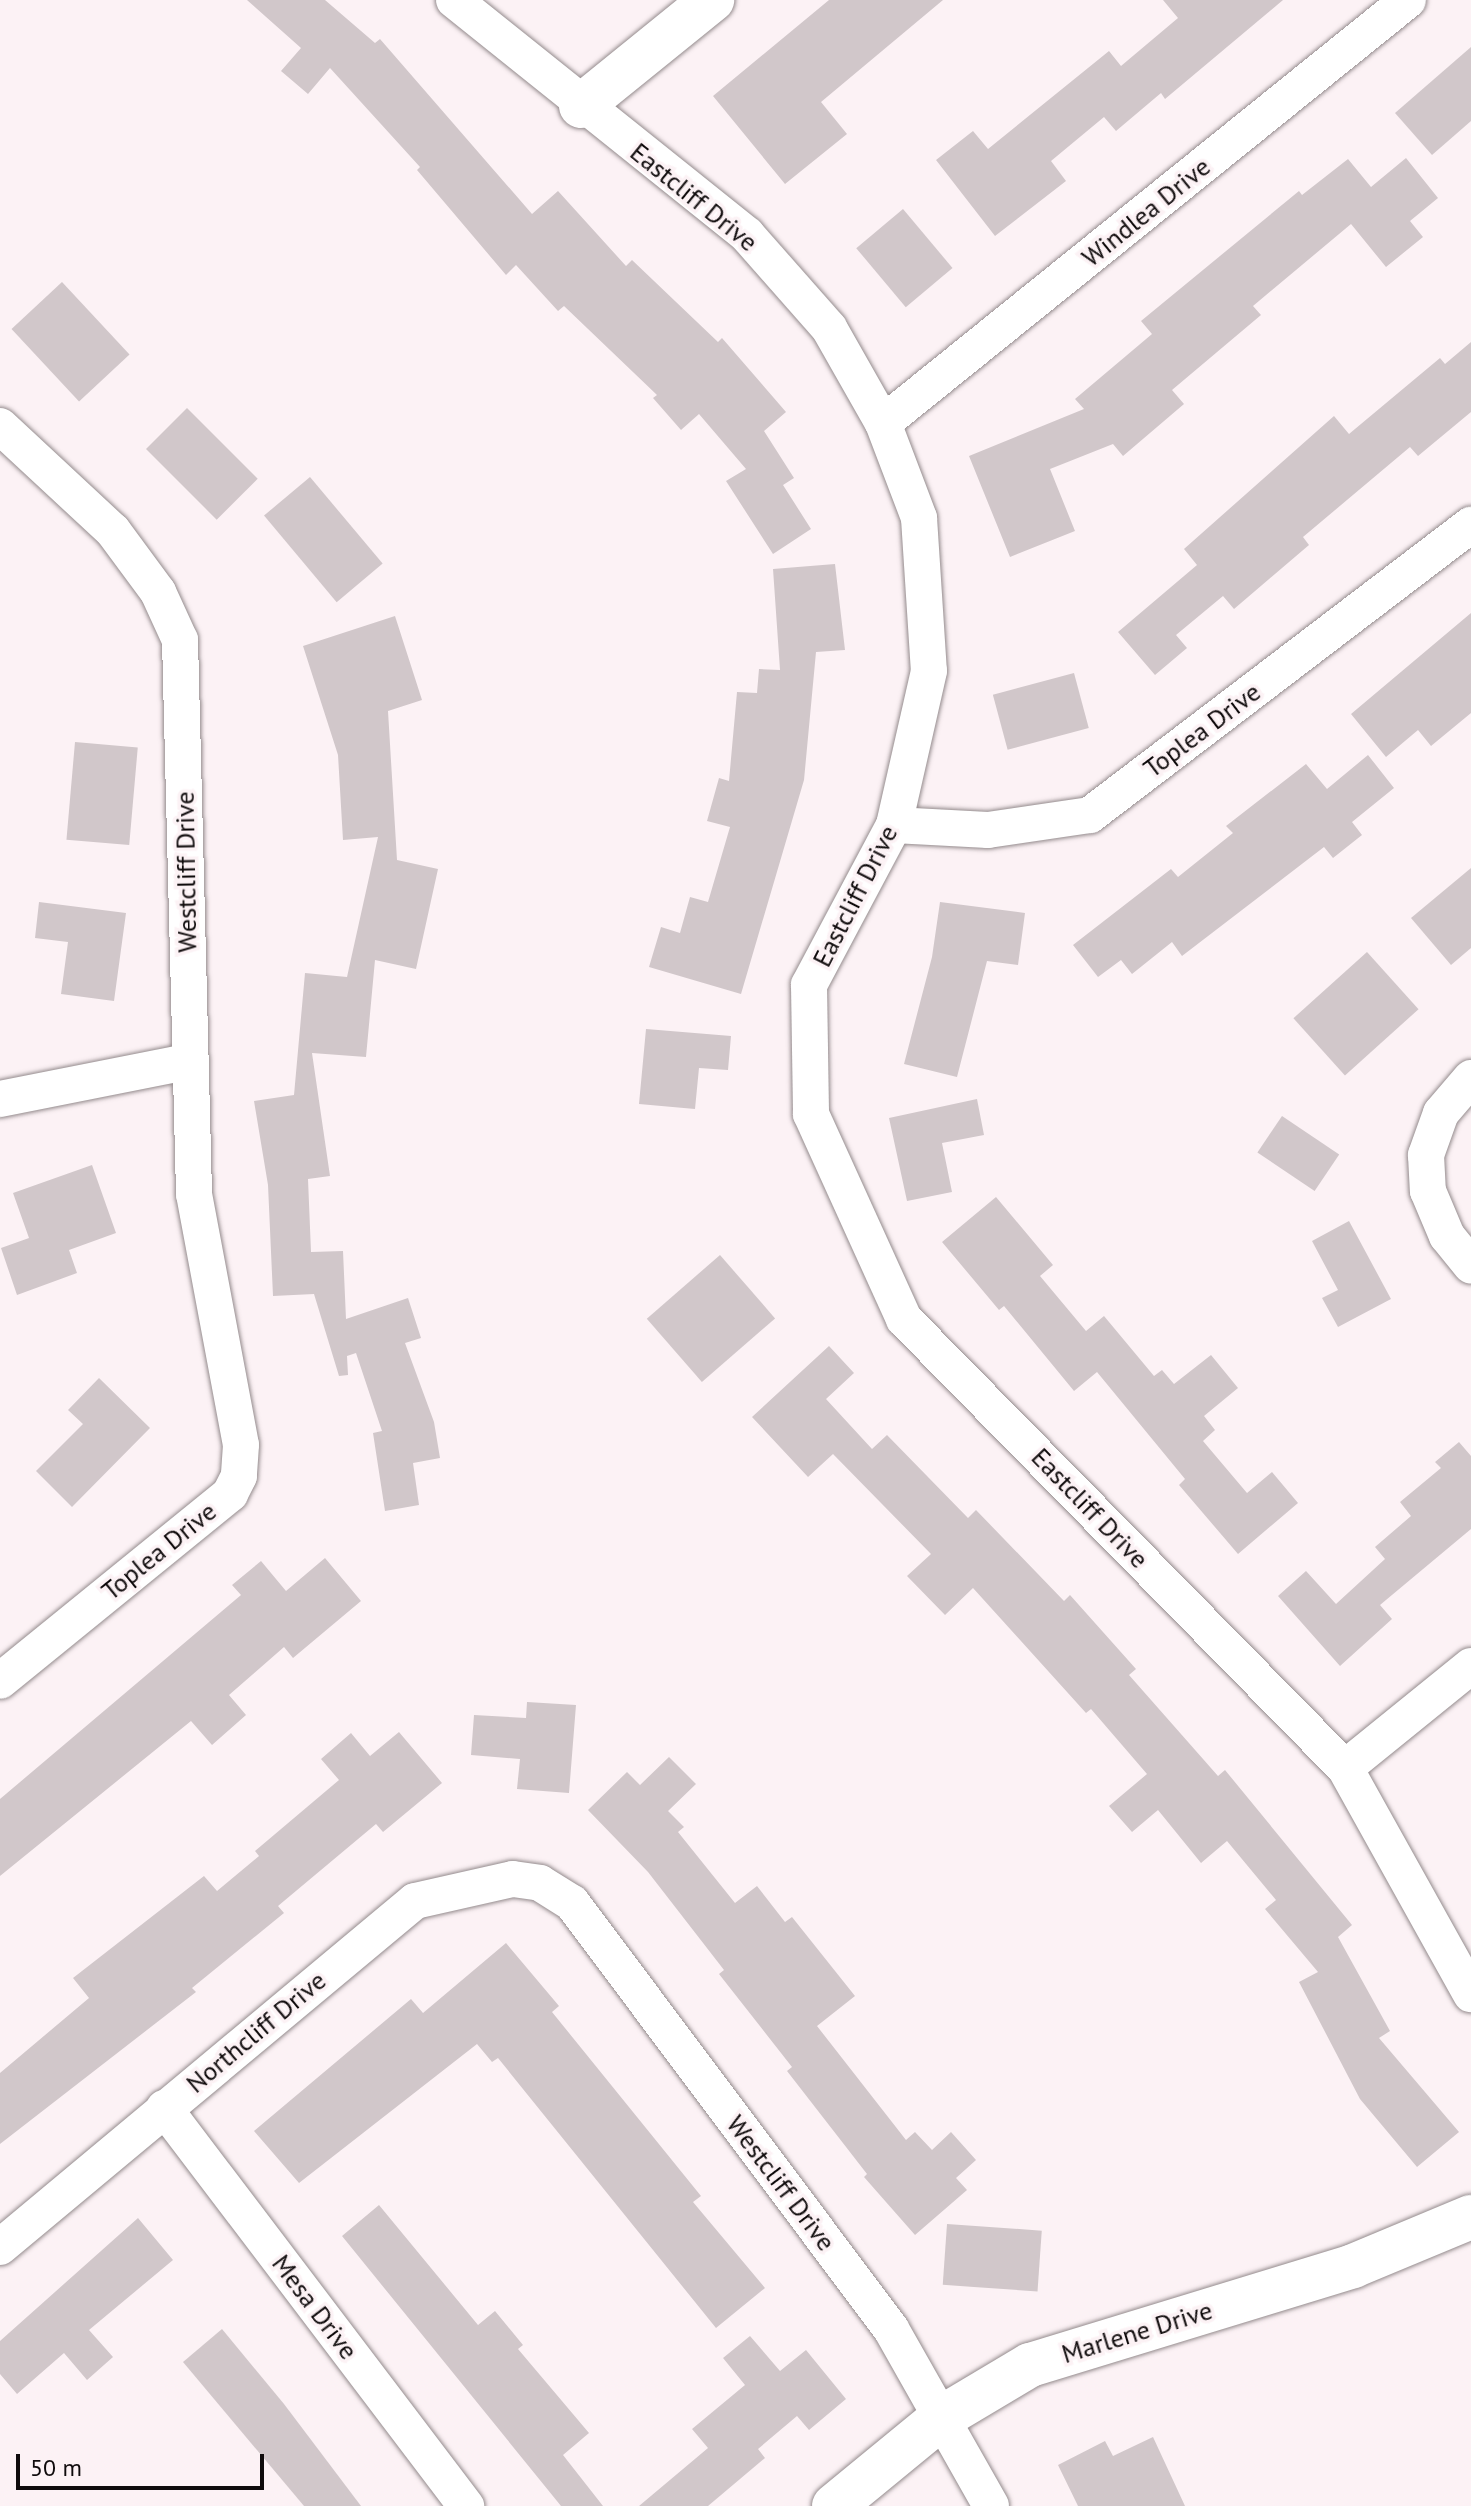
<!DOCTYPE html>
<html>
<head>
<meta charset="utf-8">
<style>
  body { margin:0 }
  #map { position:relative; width:1471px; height:2506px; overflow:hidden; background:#fcf2f5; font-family:"PT Sans",sans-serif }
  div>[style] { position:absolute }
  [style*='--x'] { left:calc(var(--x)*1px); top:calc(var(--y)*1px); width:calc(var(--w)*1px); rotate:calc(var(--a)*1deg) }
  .building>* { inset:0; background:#d1c7ca; transform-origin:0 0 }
  .roads { filter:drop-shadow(0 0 2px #948b8d) drop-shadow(0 0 2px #948b8d) }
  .street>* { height:36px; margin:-18px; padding:0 18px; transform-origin:18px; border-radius:18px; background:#fff }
  .secondary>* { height:44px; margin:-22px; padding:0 22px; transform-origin:22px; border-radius:22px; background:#fff }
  span { translate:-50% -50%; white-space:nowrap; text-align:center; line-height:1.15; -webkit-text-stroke:7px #fcf2f5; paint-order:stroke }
  .street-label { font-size:26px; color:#0f0b0c }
  .scale { position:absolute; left:16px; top:2454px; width:248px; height:36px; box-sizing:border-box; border:4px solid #0f0b0c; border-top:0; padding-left:10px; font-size:24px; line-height:28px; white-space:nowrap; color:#0f0b0c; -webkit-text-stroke:6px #fcf2f5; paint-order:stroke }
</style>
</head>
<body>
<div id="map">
  <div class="building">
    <i style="clip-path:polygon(247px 0,325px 0,375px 43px,380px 39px,532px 214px,558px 191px,626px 266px,632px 260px,718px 342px,722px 338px,786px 412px,764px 431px,794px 478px,783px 485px,811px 529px,773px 554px,726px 481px,746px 469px,699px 414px,681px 430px,653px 398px,657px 395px,564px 306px,558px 311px,516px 265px,506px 275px,417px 170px,420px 167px,330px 68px,308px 94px,281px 71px,301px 48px)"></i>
    <i style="clip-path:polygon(829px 0,943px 0,821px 102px,847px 134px,785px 184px,713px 96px)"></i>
    <i style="clip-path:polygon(1163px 0,1283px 0,1165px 99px,1161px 93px,1116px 131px,1104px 117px,1051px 161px,1066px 181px,995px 236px,936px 160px,973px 131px,988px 149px,1109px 51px,1121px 66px,1178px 18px)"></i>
    <i style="clip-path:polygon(1471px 47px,1471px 121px,1432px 155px,1395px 113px)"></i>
    <i style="clip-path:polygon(1406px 158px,1438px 198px,1410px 221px,1423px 237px,1386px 267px,1351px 224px,1253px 306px,1261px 315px,1172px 390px,1184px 404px,1123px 456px,1113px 444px,1050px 469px,1075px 531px,1010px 557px,969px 456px,1084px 409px,1075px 399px,1152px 334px,1141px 321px,1299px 191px,1302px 195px,1348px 159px,1371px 187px)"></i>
    <i style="left:903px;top:209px;width:77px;height:61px;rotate:50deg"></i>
    <i style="left:62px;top:282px;width:99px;height:69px;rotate:47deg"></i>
    <i style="clip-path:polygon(1471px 342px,1471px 412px,1418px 456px,1410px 447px,1303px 537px,1309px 545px,1234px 609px,1223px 596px,1176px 635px,1187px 648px,1155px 675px,1118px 632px,1197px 565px,1184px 549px,1334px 416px,1349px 434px,1440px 358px,1445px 364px)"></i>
    <i style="left:187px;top:408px;width:100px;height:58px;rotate:45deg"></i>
    <i style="left:310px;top:477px;width:113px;height:60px;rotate:50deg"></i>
    <i style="clip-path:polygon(835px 564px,845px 650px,816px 652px,804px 780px,741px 994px,649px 967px,661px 927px,680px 933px,690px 897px,708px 902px,730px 827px,707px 821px,719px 778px,729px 781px,737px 692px,757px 693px,759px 669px,780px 670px,773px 569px)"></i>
    <i style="clip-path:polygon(1471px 613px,1471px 713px,1431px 746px,1418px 730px,1386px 757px,1351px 714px)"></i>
    <i style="clip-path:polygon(395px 616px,422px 700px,388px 711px,397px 860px,438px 869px,416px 969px,375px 960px,366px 1057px,312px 1053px,330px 1176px,308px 1179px,311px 1252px,343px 1251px,346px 1319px,408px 1298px,421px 1338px,405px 1343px,434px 1422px,440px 1458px,413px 1463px,419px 1505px,385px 1511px,373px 1433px,382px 1431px,356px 1353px,347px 1356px,348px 1375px,339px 1376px,314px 1294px,273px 1296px,268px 1185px,254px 1101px,294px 1095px,305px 973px,347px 977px,378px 837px,343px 840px,338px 755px,303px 646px)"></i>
    <i style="left:1074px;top:673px;width:57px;height:84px;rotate:75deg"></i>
    <i style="left:75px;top:742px;width:63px;height:98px;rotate:5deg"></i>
    <i style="clip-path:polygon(1368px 755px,1394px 788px,1352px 822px,1362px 835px,1333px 858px,1324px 847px,1182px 956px,1172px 942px,1132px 974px,1121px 960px,1098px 977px,1073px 945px,1171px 869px,1178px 877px,1233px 833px,1226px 826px,1306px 764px,1327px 789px)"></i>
    <i style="clip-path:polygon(1471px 868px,1471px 948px,1451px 965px,1411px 918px)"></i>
    <i style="clip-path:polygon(39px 902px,126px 913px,114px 1001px,61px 994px,68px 942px,35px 938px)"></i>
    <i style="clip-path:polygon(940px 902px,1025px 913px,1018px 965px,987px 961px,957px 1077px,904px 1064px,932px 957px)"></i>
    <i style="left:1367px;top:952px;width:77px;height:99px;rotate:48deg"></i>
    <i style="clip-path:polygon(646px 1029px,731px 1036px,728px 1070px,699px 1068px,695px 1109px,639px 1104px)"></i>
    <i style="clip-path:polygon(977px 1099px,984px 1135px,942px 1143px,952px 1192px,907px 1201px,889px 1118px)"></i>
    <i style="left:1282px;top:1116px;width:69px;height:44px;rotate:34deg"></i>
    <i style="clip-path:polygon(92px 1165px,116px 1233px,69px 1250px,77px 1273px,17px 1295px,1px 1248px,29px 1238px,13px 1193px)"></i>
    <i style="clip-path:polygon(996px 1197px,1053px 1265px,1040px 1276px,1086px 1331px,1104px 1316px,1154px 1376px,1162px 1370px,1174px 1384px,1211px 1355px,1238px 1388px,1204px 1416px,1215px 1430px,1203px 1441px,1247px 1493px,1272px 1472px,1298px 1503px,1238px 1554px,1179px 1485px,1185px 1479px,1097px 1372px,1074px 1391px,1004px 1306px,999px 1310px,942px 1242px)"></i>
    <i style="clip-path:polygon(1349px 1221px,1391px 1299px,1338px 1327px,1322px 1298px,1338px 1290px,1312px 1241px)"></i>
    <i style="left:720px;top:1255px;width:84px;height:97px;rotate:49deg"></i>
    <i style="clip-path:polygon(829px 1346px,854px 1373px,826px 1399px,872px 1449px,887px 1435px,968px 1518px,976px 1510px,1064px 1601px,1070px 1595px,1136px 1669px,1129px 1675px,1218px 1776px,1225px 1770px,1352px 1925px,1338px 1937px,1390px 2031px,1379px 2038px,1459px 2132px,1417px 2167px,1360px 2099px,1299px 1982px,1318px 1972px,1265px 1909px,1276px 1900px,1227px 1841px,1201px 1863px,1158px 1810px,1132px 1832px,1109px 1806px,1147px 1774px,1091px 1709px,1086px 1713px,973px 1588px,945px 1615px,907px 1576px,931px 1554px,833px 1454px,808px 1477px,752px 1417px)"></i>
    <i style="clip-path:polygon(99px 1378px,150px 1428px,72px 1507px,36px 1471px,83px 1424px,68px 1410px)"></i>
    <i style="clip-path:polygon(1459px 1442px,1471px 1456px,1471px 1529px,1380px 1605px,1392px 1619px,1340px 1666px,1278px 1596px,1306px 1571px,1336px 1604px,1385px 1559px,1375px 1547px,1411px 1516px,1400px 1502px,1441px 1468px,1435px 1462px)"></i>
    <i style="clip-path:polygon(325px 1558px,361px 1601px,293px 1658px,284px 1647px,229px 1695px,246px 1715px,212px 1745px,191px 1721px,0 1876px,0 1799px,241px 1595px,232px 1585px,261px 1561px,286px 1591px)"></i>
    <i style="clip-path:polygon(527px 1702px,576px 1705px,569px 1793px,517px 1789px,520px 1759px,471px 1755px,474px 1715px,526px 1718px)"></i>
    <i style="clip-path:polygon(399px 1732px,442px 1783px,383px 1832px,376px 1824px,278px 1906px,284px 1913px,192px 1988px,196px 1992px,0 2144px,0 2073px,89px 1998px,73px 1978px,204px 1876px,217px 1891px,259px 1856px,255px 1851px,339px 1780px,321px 1759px,351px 1733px,370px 1756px)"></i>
    <i style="clip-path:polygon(669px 1757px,696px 1784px,668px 1811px,684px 1827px,678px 1832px,735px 1903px,757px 1886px,785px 1922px,792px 1917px,855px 1996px,817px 2026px,906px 2140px,915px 2132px,932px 2150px,951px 2132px,976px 2160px,956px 2178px,967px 2190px,915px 2235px,864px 2177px,867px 2174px,787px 2071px,792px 2067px,719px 1974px,724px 1970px,648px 1872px,588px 1810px,627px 1772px,640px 1785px)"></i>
    <i style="clip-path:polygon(506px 1943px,559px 2006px,552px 2012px,701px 2196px,693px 2202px,765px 2288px,716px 2328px,498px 2058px,492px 2062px,477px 2044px,299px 2183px,254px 2131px,411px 1999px,423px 2013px)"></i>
    <i style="clip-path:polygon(379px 2205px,478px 2325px,495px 2311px,523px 2345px,518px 2349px,589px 2433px,563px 2455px,603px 2506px,561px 2506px,342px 2236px)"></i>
    <i style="clip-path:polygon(138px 2218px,173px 2260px,89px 2330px,113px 2357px,87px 2380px,64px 2353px,17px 2394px,0 2374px,0 2341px)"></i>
    <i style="left:947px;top:2224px;width:95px;height:61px;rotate:4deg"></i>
    <i style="clip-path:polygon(222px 2329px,284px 2404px,361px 2506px,304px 2506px,183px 2362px)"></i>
    <i style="clip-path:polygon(750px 2336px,780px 2371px,806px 2350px,846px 2399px,809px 2430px,797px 2416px,758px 2449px,765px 2458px,708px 2506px,639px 2506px,708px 2448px,692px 2429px,745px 2385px,723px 2358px)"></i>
    <i style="clip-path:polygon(1153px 2437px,1185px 2506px,1078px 2506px,1058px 2465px,1105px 2441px,1113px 2456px)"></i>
  </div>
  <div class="roads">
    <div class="street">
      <i style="--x:454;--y:0;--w:376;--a:38.7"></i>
      <i style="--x:747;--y:235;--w:124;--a:48.6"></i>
      <i style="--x:829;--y:328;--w:109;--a:60.4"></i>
      <i style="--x:883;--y:423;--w:102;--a:69.2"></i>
      <i style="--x:919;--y:518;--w:153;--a:86.3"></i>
      <i style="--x:929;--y:671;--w:158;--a:102.8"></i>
      <i style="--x:894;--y:825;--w:181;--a:118"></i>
      <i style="--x:809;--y:985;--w:129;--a:89.1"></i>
      <i style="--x:811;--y:1114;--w:225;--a:65.6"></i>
      <i style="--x:904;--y:1319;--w:629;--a:45.52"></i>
      <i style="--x:1345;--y:1768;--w:259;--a:60.9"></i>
      <i style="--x:883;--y:423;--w:674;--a:-38.86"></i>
      <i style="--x:0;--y:426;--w:154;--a:42.9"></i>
      <i style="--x:113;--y:531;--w:76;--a:53.6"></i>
      <i style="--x:158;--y:592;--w:53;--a:65.4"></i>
      <i style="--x:180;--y:640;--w:554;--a:88.55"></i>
      <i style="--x:194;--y:1194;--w:255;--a:79.4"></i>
      <i style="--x:241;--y:1445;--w:31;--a:94"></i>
      <i style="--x:239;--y:1476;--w:20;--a:117"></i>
      <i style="--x:230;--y:1494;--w:296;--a:140.9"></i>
      <i style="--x:894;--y:825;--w:94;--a:3"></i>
      <i style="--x:988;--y:830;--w:103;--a:-8.4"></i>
      <i style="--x:1090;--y:815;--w:479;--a:-37.3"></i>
      <i style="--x:1471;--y:1078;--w:46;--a:130.6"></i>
      <i style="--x:1441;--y:1113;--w:45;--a:109.7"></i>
      <i style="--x:1426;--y:1155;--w:36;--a:87"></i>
      <i style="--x:1428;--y:1191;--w:49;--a:67.1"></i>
      <i style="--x:1447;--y:1236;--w:38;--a:51"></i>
      <i style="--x:0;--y:1099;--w:191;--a:-11.2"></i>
      <i style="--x:1345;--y:1768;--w:162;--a:-39"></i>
      <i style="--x:164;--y:2108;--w:500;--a:52.8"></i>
      <i style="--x:0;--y:2247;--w:540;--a:-39.82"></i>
      <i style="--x:415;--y:1901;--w:100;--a:-12.7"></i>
      <i style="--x:513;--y:1879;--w:27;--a:8"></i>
      <i style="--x:540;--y:1883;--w:38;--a:32"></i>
      <i style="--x:572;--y:1903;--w:532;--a:53.17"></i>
      <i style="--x:891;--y:2329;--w:203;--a:60.5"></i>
    </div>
    <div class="secondary">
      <i style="--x:581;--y:106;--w:169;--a:-39"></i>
      <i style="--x:834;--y:2506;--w:139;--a:-39.4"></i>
      <i style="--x:941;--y:2418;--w:104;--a:-30.8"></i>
      <i style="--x:1030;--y:2365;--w:338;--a:-17"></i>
      <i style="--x:1353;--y:2266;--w:128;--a:-22.6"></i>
    </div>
  </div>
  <div class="street-label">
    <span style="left:694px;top:197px;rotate:39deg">Eastcliff Drive</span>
    <span style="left:1146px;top:212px;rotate:-39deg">Windlea Drive</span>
    <span style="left:1202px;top:730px;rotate:-37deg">Toplea Drive</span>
    <span style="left:186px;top:872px;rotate:-91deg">Westcliff Drive</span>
    <span style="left:855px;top:896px;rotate:-63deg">Eastcliff Drive</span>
    <span style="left:1090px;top:1508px;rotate:46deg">Eastcliff Drive</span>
    <span style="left:159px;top:1551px;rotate:-39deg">Toplea Drive</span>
    <span style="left:256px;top:2032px;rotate:-40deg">Northcliff Drive</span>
    <span style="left:781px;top:2183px;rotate:53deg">Westcliff Drive</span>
    <span style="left:315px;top:2307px;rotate:53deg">Mesa Drive</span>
    <span style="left:1137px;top:2332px;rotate:-17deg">Marlene Drive</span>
  </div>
  <div class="scale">50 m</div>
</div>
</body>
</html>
